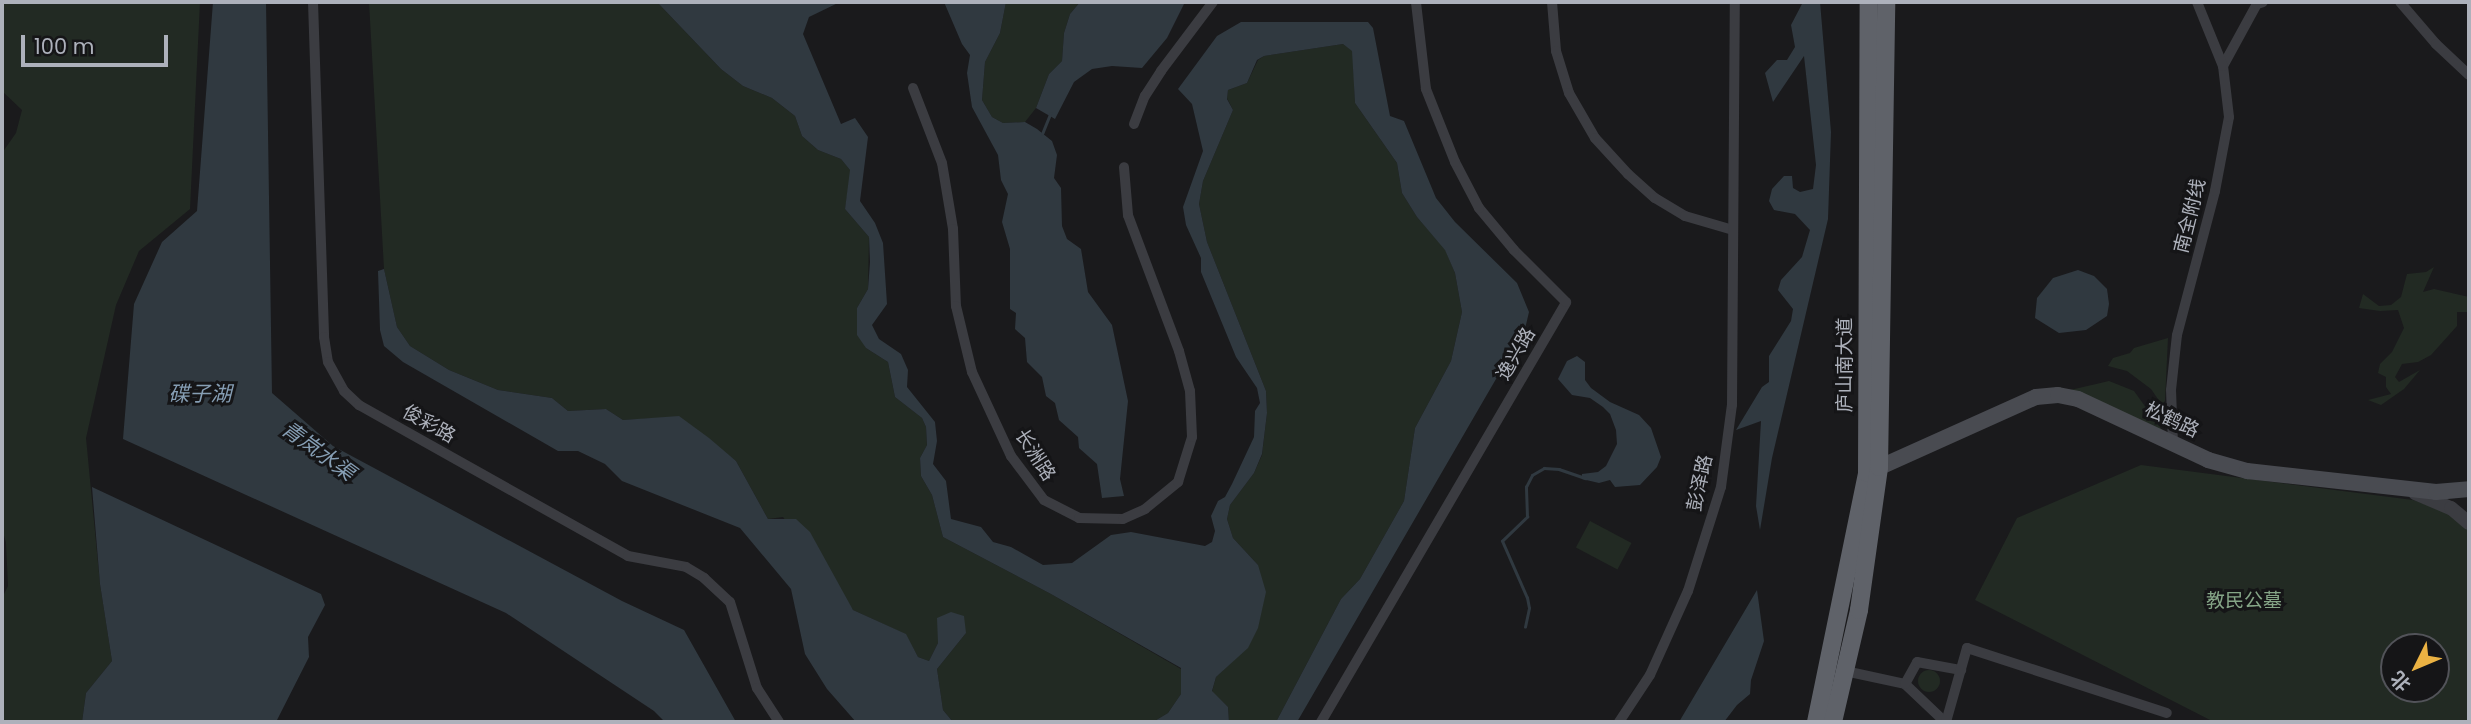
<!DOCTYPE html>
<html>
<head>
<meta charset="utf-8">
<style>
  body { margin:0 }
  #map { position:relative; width:2471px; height:724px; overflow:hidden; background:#1a1a1c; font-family:Poppins,"Noto Sans SC",sans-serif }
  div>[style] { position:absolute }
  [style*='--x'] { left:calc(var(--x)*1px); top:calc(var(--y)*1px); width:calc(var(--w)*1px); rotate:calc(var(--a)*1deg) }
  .green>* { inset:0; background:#222a23; transform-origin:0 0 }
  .round { border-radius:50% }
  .water>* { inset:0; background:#303940 }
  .stream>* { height:2.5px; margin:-1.25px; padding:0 1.25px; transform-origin:1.25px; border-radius:1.25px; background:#303940 }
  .minor>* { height:10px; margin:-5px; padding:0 5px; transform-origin:5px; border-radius:5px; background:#3b3c41 }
  .tertiary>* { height:14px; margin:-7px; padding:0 7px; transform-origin:7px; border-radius:7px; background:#3b3c41 }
  .secondary>* { height:16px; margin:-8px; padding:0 8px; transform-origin:8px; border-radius:8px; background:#494b51 }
  .trunk>* { height:18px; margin:-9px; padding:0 9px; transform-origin:9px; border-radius:9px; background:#5f6269 }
  span { translate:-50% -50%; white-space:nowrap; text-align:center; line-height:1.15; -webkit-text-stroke:6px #151517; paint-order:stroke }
  .street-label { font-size:19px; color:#adb1bb }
  .park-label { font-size:19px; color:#85a587 }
  .water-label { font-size:21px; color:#869eb4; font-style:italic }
  .frame { position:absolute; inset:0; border:4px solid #adb1bb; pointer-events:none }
  .north { position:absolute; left:2380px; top:633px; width:70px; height:70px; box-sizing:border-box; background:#151517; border:2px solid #525359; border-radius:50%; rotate:227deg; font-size:19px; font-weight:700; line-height:28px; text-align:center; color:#adb1bb }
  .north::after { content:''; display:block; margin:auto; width:24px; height:32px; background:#ebb243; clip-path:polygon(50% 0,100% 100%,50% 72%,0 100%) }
  .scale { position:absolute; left:21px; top:35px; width:147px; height:32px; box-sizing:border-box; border:4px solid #adb1bb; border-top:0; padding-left:9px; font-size:21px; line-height:24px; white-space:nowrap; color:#adb1bb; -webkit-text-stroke:5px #151517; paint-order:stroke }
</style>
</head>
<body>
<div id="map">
  <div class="green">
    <i style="clip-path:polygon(2px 2px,200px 2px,190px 209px,139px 251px,116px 305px,86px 438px,100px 584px,112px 661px,86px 693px,82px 722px,2px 722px,2px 598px,8px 586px,6px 543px,2px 528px,2px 153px,16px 133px,22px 110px,2px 91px)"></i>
    <i style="clip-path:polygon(369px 2px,657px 2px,721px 69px,743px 86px,772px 98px,795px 116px,802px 136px,818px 150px,841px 159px,851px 171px,845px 209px,869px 237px,868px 289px,857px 308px,866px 348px,888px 362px,895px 397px,922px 418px,926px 427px,927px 445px,920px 458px,921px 476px,932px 495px,943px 537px,1051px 594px,1181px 669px,1181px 694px,1168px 713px,1153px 722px,953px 722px,943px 710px,937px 669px,966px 633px,938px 643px,929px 661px,918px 657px,905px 634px,853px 610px,783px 517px,768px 519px,736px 461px,679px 417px,623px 420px,606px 409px,568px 411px,552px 398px,498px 390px,449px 370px,410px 346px,397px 327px,384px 269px)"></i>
    <i style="clip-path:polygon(1006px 2px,1080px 2px,1070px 14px,1064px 33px,1062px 61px,1049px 74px,1036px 108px,1025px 122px,1003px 123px,992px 117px,982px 100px,985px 62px,1000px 33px)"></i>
    <i style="clip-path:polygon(1343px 44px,1353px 51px,1355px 103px,1397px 163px,1402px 193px,1417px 217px,1445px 249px,1455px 273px,1462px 312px,1451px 361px,1415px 428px,1404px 501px,1360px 579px,1341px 599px,1276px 722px,1229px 722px,1228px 707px,1212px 692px,1216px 677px,1248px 647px,1258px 565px,1233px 538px,1227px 519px,1230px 505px,1254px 473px,1262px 455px,1267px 413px,1266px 391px,1207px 242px,1199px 204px,1203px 181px,1233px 110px,1227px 98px,1228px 90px,1247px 83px,1258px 60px,1264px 56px)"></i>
    <i style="clip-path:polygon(2434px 267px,2423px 292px,2434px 289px,2469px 297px,2469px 312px,2457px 312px,2457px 326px,2431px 355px,2418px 362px,2402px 364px,2395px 377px,2399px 382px,2420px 370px,2404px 389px,2381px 405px,2368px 400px,2391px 394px,2386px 387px,2386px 377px,2378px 373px,2380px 364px,2392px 352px,2404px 328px,2398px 310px,2380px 311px,2359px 308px,2363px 294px,2379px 306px,2391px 305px,2401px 297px,2407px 274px,2426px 272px)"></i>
    <i style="clip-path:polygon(2168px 338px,2165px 401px,2162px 405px,2151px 389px,2127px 371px,2108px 366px,2113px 358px,2130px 353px,2134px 348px)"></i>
    <i style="clip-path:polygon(2109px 381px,2134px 391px,2165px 434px,2066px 391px)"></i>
    <i style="clip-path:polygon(evenodd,2141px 465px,2413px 500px,2446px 512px,2469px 531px,2469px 722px,2214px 722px,1975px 600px,2017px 518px,2141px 465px,2394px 647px,2436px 647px,2436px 689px,2394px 689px,2394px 647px)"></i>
    <i style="left:1590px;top:521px;width:47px;height:30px;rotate:28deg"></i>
    <i class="round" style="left:1918px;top:670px;width:22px;height:22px"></i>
  </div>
  <div class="water">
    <i style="clip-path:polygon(213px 2px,266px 2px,272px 393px,333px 446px,622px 601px,684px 630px,736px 722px,665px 722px,654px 711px,506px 613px,123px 439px,134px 304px,162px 242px,197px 211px)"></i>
    <i style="clip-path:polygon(657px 2px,840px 2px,809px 17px,803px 34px,841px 124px,855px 118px,868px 137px,860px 201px,875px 223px,883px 243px,887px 304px,872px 325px,879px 339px,901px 354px,908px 370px,907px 387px,935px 422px,937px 441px,933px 464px,946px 481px,951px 519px,981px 527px,993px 542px,1011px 547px,1043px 565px,1072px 563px,1111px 535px,1131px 532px,1205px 546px,1212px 542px,1215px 531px,1211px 516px,1218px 501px,1225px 497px,1232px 484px,1254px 437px,1255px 411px,1260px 403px,1257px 388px,1236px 357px,1201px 272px,1201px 258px,1186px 225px,1183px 207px,1203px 151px,1192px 104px,1178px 89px,1217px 36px,1241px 22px,1368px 22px,1373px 28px,1390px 116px,1404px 121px,1436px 198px,1455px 222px,1517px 283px,1529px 312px,1525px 329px,1297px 722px,1276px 722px,1341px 599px,1360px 579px,1404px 501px,1415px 428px,1451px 361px,1462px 312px,1455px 273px,1445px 250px,1417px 217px,1402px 193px,1397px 163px,1355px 103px,1352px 51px,1343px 44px,1264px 56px,1257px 60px,1247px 83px,1228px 90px,1227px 99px,1233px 110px,1203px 181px,1199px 204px,1207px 242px,1266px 391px,1267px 413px,1262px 454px,1254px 473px,1230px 505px,1227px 519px,1233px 538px,1258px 565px,1266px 592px,1258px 628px,1248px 648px,1216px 677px,1212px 691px,1228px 707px,1229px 722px,1153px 722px,1168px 713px,1181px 694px,1181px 668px,1051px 594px,943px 537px,932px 495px,921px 476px,920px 458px,927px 445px,926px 427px,922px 418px,895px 397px,888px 362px,866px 348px,857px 335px,857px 308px,868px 289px,870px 262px,869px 237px,845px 209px,850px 170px,841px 159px,818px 150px,802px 136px,795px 116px,772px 98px,743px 86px,721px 69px)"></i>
    <i style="clip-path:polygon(944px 2px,1006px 2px,1000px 33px,985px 62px,982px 100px,992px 117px,1003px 123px,1025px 122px,1037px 129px,1052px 141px,1057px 155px,1054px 178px,1061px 188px,1062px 226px,1067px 239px,1081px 249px,1088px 292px,1112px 325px,1128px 401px,1120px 479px,1124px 496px,1102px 498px,1097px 464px,1079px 448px,1078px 437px,1059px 420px,1055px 403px,1046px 396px,1042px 377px,1027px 362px,1025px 338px,1015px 329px,1016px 313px,1010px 309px,1010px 249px,1002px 222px,1008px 194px,1001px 180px,998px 155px,972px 107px,967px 73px,970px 55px,962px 44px)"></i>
    <i style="clip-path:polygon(1080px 2px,1185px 2px,1167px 38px,1142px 68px,1112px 66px,1092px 69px,1074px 82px,1055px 119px,1036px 108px,1049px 74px,1062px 61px,1064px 33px,1070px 14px)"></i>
    <i style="clip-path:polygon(1803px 2px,1820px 2px,1831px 132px,1828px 219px,1772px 458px,1760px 530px,1756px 506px,1761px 421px,1736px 430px,1762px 387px,1769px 382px,1769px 356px,1791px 321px,1793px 309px,1778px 290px,1781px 280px,1802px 257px,1810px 230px,1795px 214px,1774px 210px,1769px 201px,1772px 189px,1784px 176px,1792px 176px,1793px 188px,1800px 192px,1813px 189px,1816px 165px,1804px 56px,1773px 102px,1765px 73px,1777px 60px,1787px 60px,1795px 47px,1791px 25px)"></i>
    <i style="clip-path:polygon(384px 269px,397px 327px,410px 346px,449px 370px,498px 390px,552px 398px,568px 411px,606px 409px,623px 420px,679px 416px,709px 438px,736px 461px,768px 519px,796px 519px,810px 532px,853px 610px,906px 634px,918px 657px,929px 661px,938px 643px,937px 618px,951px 612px,964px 616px,966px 633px,937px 669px,943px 710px,953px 722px,856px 722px,827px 689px,805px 654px,791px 589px,740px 528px,622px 481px,605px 464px,578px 451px,558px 451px,403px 362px,384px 346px,380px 330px,378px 271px)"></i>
    <i style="clip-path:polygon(2078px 270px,2094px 276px,2107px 289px,2109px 304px,2107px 316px,2086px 330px,2059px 333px,2035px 318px,2037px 298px,2053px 278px)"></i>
    <i style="clip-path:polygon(1577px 356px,1585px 362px,1585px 380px,1591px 388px,1610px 402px,1639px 415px,1651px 428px,1661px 457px,1657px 467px,1640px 485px,1615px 487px,1610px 480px,1599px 483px,1582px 479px,1582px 474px,1598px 472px,1606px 466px,1617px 444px,1616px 430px,1610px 414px,1603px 407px,1590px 398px,1572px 395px,1558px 379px,1567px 361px)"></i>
    <i style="clip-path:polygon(92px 487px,321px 594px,325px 605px,308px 637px,309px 657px,276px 722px,82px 722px,86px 693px,112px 661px,100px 584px)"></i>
    <i style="clip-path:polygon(1757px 590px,1764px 641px,1751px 680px,1750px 694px,1737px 705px,1724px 722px,1679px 722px)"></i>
  </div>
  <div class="stream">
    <i style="--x:1042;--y:134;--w:22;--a:-68"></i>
    <i style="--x:1525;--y:627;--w:19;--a:-78"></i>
    <i style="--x:1529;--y:608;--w:10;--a:-101"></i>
    <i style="--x:1527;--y:598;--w:62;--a:-113.7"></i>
    <i style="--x:1502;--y:541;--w:35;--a:-44"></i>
    <i style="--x:1527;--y:517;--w:30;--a:-92"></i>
    <i style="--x:1526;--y:487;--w:13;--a:-63"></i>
    <i style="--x:1532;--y:475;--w:14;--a:-30"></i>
    <i style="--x:1544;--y:468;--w:15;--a:4"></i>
    <i style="--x:1559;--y:469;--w:28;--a:19"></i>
  </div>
  <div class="minor">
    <i style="--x:313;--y:2;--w:335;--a:88.1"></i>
    <i style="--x:324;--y:337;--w:25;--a:81"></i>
    <i style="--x:328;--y:362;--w:33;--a:61"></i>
    <i style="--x:344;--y:391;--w:21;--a:43"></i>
    <i style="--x:359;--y:405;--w:308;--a:29.3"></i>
    <i style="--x:628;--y:556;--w:59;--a:10.7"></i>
    <i style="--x:686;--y:567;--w:21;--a:31"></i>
    <i style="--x:704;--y:578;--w:35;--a:43"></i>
    <i style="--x:730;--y:602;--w:90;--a:72.6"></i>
    <i style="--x:757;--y:688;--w:40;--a:57.1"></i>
    <i style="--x:1552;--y:2;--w:49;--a:85.3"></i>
    <i style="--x:1556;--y:51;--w:44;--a:72.8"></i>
    <i style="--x:1569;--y:93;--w:52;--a:60"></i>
    <i style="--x:1595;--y:138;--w:49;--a:47.5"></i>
    <i style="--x:1628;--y:174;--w:36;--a:42"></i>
    <i style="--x:1655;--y:198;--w:35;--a:31"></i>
    <i style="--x:1685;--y:216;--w:50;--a:16.3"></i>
    <i style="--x:2400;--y:2;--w:55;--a:49.4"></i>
    <i style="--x:2436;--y:44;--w:45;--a:43.2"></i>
    <i style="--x:2223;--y:66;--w:71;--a:-61.3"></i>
    <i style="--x:2257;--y:4;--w:6;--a:-18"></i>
    <i style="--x:913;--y:88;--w:80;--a:68.9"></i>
    <i style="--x:942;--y:163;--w:67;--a:80.5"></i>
    <i style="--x:953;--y:229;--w:77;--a:87.8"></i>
    <i style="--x:956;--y:306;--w:68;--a:76.4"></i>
    <i style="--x:972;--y:372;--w:93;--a:65.1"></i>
    <i style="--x:1011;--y:456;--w:55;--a:53.1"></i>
    <i style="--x:1044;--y:500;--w:39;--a:27"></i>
    <i style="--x:1079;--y:518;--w:44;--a:1.3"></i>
    <i style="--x:1123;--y:519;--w:24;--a:-24"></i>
    <i style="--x:1145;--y:509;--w:43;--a:-39.3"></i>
    <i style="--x:1178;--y:482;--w:47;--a:-72.7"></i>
    <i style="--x:1192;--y:437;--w:46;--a:-92.5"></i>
    <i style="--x:1190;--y:391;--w:41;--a:-105.4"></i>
    <i style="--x:1179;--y:351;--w:145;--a:-110.6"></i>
    <i style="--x:1128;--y:215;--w:48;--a:-94.8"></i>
    <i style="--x:1134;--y:124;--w:30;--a:-69"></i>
    <i style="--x:1145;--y:96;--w:30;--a:-57"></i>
    <i style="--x:1161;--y:71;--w:86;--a:-53"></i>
    <i style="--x:2173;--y:444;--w:54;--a:-92.1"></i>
    <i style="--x:2171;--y:390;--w:55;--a:-83.8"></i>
    <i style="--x:2177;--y:335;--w:149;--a:-75.2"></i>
    <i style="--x:2215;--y:191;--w:75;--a:-79.3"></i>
    <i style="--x:2229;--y:117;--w:51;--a:-96.7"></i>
    <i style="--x:2223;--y:66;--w:69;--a:-112.1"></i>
    <i style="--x:1845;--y:671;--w:61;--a:12.2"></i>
    <i style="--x:1905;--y:684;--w:55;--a:43.5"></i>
    <i style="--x:1905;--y:684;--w:25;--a:-61"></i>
    <i style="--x:1917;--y:662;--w:45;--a:10.3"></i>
    <i style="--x:1321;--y:722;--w:486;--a:-59.7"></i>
    <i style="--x:1566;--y:302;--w:74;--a:-135"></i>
    <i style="--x:1514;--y:250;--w:55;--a:-129.8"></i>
    <i style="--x:1479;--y:208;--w:52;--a:-117.6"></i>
    <i style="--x:1455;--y:162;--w:79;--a:-111.7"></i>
    <i style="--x:1426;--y:89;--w:88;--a:-96.6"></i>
    <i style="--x:1619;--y:722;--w:56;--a:-56.6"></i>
    <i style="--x:1650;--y:675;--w:92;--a:-65.7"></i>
    <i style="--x:1688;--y:591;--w:109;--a:-72.4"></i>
    <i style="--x:1721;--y:487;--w:83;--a:-82.4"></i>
    <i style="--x:1732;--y:405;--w:403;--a:-89.6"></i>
    <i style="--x:1946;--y:722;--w:77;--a:-74.2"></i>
    <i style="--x:1967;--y:648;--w:210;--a:18"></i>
  </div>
  <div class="tertiary">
    <i style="--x:2415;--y:493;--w:39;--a:23"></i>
    <i style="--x:2451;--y:508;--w:23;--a:40"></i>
  </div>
  <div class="secondary">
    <i style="--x:1869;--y:472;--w:183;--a:-24.2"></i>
    <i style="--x:2036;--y:397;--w:22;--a:-5"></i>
    <i style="--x:2058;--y:395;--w:20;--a:11"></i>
    <i style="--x:2078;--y:399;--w:144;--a:25.1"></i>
    <i style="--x:2208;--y:460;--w:41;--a:15.8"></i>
    <i style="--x:2247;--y:471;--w:190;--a:6.3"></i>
    <i style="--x:2436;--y:492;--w:33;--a:-5"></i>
  </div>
  <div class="trunk">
    <i style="--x:1816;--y:722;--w:254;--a:-78.4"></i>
    <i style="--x:1867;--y:473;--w:471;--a:-89.8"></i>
    <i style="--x:1833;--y:722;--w:115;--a:-76.9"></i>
    <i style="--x:1859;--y:610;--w:144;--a:-82"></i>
    <i style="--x:1879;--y:467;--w:465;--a:-89.1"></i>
  </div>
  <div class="street-label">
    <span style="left:2190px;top:216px;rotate:-76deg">南全附线</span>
    <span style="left:1516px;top:354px;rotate:-60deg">逸兴路</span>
    <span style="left:1845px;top:365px;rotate:-90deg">庐山南大道</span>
    <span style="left:2172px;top:420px;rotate:25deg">松鹤路</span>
    <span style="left:429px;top:424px;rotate:29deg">俊彩路</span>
    <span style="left:1035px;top:455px;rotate:57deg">长洲路</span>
    <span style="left:1700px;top:483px;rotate:-78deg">彭泽路</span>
  </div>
  <div class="park-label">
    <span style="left:2244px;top:601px">教民公墓</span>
  </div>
  <div class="water-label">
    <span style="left:200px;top:394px">碟子湖</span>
    <span style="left:318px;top:451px;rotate:36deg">青岚水渠</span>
  </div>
  <div class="frame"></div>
  <div class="north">北</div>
  <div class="scale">100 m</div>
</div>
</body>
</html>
